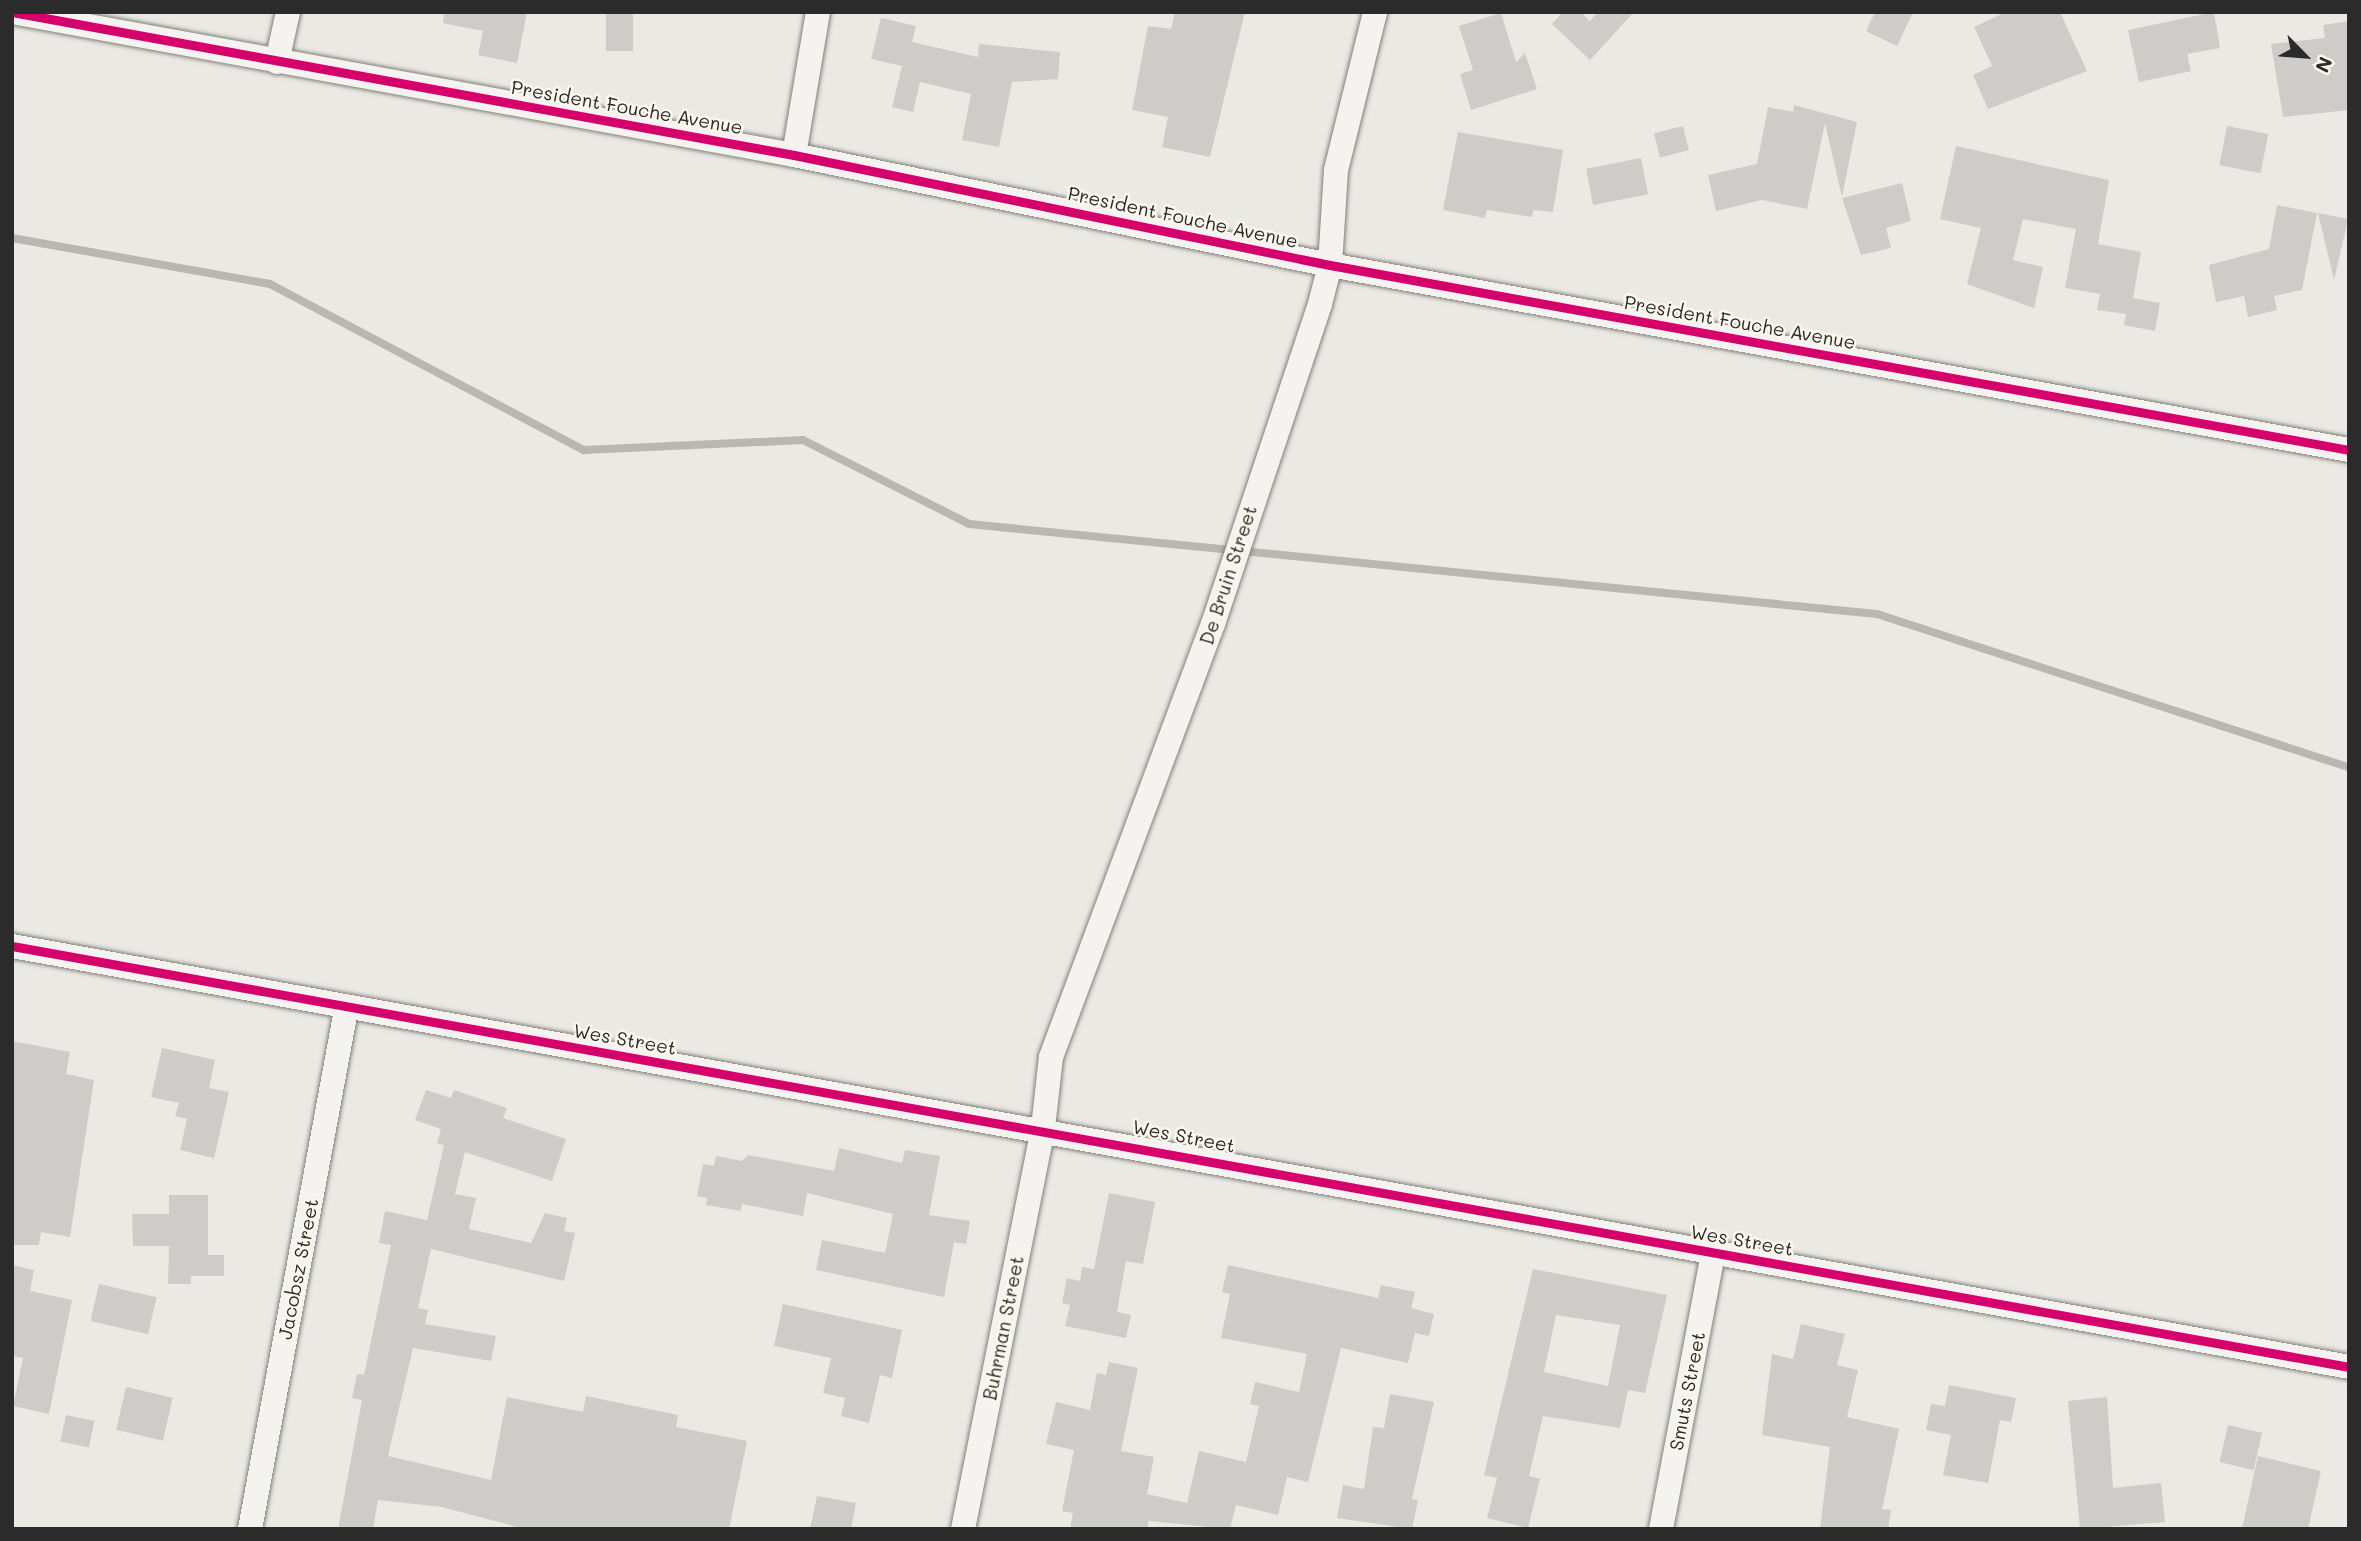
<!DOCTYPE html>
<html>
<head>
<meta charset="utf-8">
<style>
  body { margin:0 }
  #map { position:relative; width:2361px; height:1541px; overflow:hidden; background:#eae9e4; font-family:Mali,sans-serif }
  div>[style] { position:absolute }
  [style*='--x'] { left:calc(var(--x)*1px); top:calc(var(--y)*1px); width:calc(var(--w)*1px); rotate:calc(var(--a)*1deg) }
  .stream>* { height:8px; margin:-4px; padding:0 4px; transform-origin:4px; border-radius:4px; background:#b9b7b0 }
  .building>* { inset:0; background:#cdccc8; transform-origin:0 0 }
  .roads { filter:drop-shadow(0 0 2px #81807e) drop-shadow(0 0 2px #81807e) }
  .minor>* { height:24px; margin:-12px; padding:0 12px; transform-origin:12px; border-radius:12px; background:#f4f3ef }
  .cycleway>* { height:9px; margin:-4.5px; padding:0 4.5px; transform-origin:4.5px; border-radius:4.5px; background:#d6006c }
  span { translate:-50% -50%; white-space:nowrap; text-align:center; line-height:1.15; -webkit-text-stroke:5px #fbf7ec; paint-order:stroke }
  .street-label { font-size:19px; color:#2b2b2b }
  .frame { position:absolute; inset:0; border:14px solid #2b2b2b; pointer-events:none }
  .north { position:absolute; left:2270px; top:21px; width:70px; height:70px; -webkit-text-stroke:5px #fbf7ec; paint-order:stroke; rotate:115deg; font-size:19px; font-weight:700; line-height:28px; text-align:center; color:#2b2b2b }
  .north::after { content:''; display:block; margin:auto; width:24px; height:32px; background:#2b2b2b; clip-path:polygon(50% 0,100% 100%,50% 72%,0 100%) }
</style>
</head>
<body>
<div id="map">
  <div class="stream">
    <i style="--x:12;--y:238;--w:262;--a:10.1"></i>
    <i style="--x:270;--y:284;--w:355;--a:27.9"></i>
    <i style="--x:584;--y:450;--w:219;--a:-2.6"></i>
    <i style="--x:803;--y:440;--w:186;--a:26.8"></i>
    <i style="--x:969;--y:524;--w:912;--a:5.66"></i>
    <i style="--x:1877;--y:614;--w:496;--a:18"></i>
  </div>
  <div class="building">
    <i style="clip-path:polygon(444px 12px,527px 12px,517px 63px,478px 55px,483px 31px,443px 23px)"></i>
    <i style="left:606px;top:12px;width:27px;height:39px"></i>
    <i style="clip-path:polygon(1175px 12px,1245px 12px,1210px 157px,1162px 147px,1168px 117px,1132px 110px,1148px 26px,1171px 29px)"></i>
    <i style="clip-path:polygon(1563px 12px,1581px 12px,1590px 21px,1598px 12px,1634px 12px,1590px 60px,1552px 24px)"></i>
    <i style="clip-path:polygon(1875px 12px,1913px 12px,1897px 46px,1866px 31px)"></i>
    <i style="clip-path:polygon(2006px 12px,2060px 12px,2087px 71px,1988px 109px,1973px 75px,1992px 66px,1974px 27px)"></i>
    <i style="clip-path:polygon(2214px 12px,2220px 48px,2187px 54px,2191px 71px,2139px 82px,2128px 30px)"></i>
    <i style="clip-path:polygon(1501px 13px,1516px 62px,1525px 53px,1537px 89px,1471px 110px,1460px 74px,1473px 70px,1459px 26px)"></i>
    <i style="clip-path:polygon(881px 18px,916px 26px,912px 42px,978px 57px,979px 44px,1060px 52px,1058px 79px,1012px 82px,999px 147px,962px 140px,971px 94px,920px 82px,913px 112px,892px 107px,902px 66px,871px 59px)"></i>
    <i style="clip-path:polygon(2349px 21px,2349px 110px,2283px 117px,2271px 44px,2325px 38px,2323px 25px)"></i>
    <i style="clip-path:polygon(1794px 105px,1857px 122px,1842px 197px,1825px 123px,1807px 209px,1762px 200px,1716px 211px,1708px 175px,1757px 164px,1768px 107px,1793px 112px)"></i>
    <i style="left:1683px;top:126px;width:25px;height:30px;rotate:76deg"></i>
    <i style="left:2227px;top:126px;width:42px;height:40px;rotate:11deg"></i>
    <i style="clip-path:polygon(1458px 132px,1563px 150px,1553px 212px,1533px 210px,1532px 217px,1487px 210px,1485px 218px,1443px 210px)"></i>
    <i style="clip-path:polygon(1956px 146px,2109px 180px,2098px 244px,2141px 252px,2133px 298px,2160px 303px,2155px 331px,2124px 325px,2126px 314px,2097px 310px,2100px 294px,2065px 288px,2076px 229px,2023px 219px,2013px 260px,2043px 267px,2034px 308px,1967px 284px,1981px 228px,1940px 219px)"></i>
    <i style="left:1641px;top:158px;width:37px;height:56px;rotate:79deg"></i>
    <i style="clip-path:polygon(1902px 183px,1911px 221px,1886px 228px,1891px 248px,1861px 255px,1842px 198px)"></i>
    <i style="clip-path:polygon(2277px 205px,2317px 213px,2302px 290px,2274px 296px,2277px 310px,2248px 317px,2244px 296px,2216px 302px,2209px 265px,2269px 249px)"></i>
    <i style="clip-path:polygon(2318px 213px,2348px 219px,2334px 280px)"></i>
    <i style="clip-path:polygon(12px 1041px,70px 1052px,66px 1074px,94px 1080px,70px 1237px,41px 1232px,39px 1245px,12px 1245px)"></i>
    <i style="clip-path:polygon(162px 1048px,215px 1060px,209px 1088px,229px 1092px,214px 1158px,180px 1150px,187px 1119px,175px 1116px,179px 1103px,151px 1097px)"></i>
    <i style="clip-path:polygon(426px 1090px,451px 1098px,454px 1090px,507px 1108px,503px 1118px,566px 1139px,552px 1181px,465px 1152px,455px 1194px,476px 1198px,469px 1229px,531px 1243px,545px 1213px,567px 1218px,564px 1231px,575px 1233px,564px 1281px,431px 1249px,418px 1308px,428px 1310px,425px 1324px,496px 1336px,491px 1361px,413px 1348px,388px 1456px,491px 1480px,507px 1397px,583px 1412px,586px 1396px,678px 1415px,676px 1427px,747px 1441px,729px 1529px,525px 1529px,442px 1507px,378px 1500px,373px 1529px,338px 1529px,362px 1400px,352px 1398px,357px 1374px,364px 1375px,391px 1245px,379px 1243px,385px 1211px,427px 1220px,444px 1145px,437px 1143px,441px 1129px,415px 1120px)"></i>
    <i style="clip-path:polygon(839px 1148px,902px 1163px,905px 1150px,940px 1156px,929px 1215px,970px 1221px,966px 1244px,954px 1242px,944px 1297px,816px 1270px,822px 1240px,885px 1253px,893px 1214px,807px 1193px,803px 1216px,742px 1204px,741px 1211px,706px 1205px,707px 1198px,697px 1196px,703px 1164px,714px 1166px,716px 1156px,742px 1161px,748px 1155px,834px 1171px)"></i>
    <i style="clip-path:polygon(1109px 1193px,1155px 1202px,1143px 1264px,1126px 1261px,1117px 1312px,1131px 1315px,1126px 1338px,1065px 1326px,1070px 1305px,1062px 1303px,1067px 1278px,1080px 1281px,1082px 1267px,1094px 1269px)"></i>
    <i style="clip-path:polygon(169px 1195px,208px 1195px,208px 1255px,224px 1255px,224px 1276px,191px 1276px,191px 1284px,168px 1284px,169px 1246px,133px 1246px,132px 1214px,169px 1214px)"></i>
    <i style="clip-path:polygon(12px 1265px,34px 1270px,30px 1291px,72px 1300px,49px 1414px,13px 1406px,23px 1358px,12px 1356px)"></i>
    <i style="clip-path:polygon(1228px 1265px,1378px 1298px,1381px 1285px,1415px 1292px,1411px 1308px,1434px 1314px,1429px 1336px,1415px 1333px,1408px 1363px,1341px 1348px,1308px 1482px,1287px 1477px,1278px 1515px,1236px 1505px,1230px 1529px,1149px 1521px,1147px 1529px,1070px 1529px,1073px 1513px,1062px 1511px,1074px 1450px,1046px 1444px,1056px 1402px,1090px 1410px,1097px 1373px,1106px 1375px,1109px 1362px,1138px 1368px,1121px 1451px,1154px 1457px,1147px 1494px,1187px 1503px,1199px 1451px,1246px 1462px,1259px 1406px,1250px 1404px,1255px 1382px,1299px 1392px,1307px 1354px,1221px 1338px,1230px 1294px,1222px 1292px)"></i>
    <i style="clip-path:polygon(evenodd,1533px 1269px,1667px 1295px,1645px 1393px,1628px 1390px,1620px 1428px,1543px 1416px,1529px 1476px,1540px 1479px,1528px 1528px,1487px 1518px,1497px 1478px,1484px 1475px,1533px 1269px,1556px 1315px,1620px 1325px,1608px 1386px,1544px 1372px,1556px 1315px)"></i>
    <i style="left:99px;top:1284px;width:59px;height:38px;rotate:13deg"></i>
    <i style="clip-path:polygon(783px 1304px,902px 1330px,892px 1378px,880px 1375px,869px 1423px,841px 1416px,845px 1398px,823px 1393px,831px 1358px,774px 1346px)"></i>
    <i style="clip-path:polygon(1801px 1324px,1845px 1334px,1837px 1365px,1858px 1370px,1847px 1417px,1899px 1429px,1882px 1509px,1891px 1510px,1888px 1529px,1820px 1529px,1830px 1447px,1762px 1435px,1772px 1354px,1793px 1359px)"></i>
    <i style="clip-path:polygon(1949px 1385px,2016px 1398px,2011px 1422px,2000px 1420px,1988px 1483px,1943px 1475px,1951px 1435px,1926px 1430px,1931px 1404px,1945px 1406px)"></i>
    <i style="left:126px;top:1387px;width:48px;height:44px;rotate:13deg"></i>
    <i style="clip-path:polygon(1390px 1394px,1434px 1402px,1412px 1499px,1418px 1500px,1412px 1529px,1337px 1518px,1343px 1485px,1364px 1489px,1373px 1427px,1384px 1428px)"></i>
    <i style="clip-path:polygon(2107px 1397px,2113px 1488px,2161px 1483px,2165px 1522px,2080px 1529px,2068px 1401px)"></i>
    <i style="left:66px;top:1415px;width:29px;height:27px;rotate:12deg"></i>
    <i style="left:2228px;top:1425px;width:35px;height:38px;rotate:13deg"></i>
    <i style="clip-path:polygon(2258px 1456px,2321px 1471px,2308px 1529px,2242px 1529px)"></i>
    <i style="clip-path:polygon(817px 1496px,856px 1503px,851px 1529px,810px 1529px)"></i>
  </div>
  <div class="roads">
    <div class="minor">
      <i style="--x:12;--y:12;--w:795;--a:10.36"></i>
      <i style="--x:794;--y:155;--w:547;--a:11.6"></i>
      <i style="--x:1330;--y:265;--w:1036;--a:10.29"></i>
      <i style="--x:277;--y:62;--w:51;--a:-77.6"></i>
      <i style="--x:794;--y:155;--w:145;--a:-80.5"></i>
      <i style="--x:12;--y:946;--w:2375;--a:10.21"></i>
      <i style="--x:250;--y:1529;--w:528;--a:-79.52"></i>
      <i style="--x:963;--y:1529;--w:409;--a:-78.7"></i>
      <i style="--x:1043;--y:1128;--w:71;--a:-83.6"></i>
      <i style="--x:1051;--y:1057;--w:462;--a:-69.5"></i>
      <i style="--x:1213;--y:624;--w:337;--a:-71.5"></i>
      <i style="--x:1320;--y:304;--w:40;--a:-75.6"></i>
      <i style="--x:1330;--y:265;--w:95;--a:-86.4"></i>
      <i style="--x:1336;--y:170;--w:163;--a:-76.1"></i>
      <i style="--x:1661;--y:1529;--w:281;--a:-79.3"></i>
    </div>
  </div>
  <div class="cycleway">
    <i style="--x:12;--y:12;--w:795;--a:10.36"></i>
    <i style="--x:794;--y:155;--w:547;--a:11.6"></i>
    <i style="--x:1330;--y:265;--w:1036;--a:10.29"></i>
    <i style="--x:12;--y:946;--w:2375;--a:10.21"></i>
  </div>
  <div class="street-label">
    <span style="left:627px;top:107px;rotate:10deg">President Fouche Avenue</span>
    <span style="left:1183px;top:217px;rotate:12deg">President Fouche Avenue</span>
    <span style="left:1740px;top:322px;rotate:10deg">President Fouche Avenue</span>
    <span style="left:1228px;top:575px;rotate:-72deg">De Bruin Street</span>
    <span style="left:625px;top:1039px;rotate:10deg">Wes Street</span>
    <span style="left:1184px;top:1136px;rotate:11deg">Wes Street</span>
    <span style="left:1742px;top:1240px;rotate:10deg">Wes Street</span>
    <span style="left:298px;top:1269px;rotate:-79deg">Jacobsz Street</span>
    <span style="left:1003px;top:1328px;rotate:-79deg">Buhrman Street</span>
    <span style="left:1687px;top:1391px;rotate:-79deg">Smuts Street</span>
  </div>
  <div class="frame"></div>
  <div class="north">N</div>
</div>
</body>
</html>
